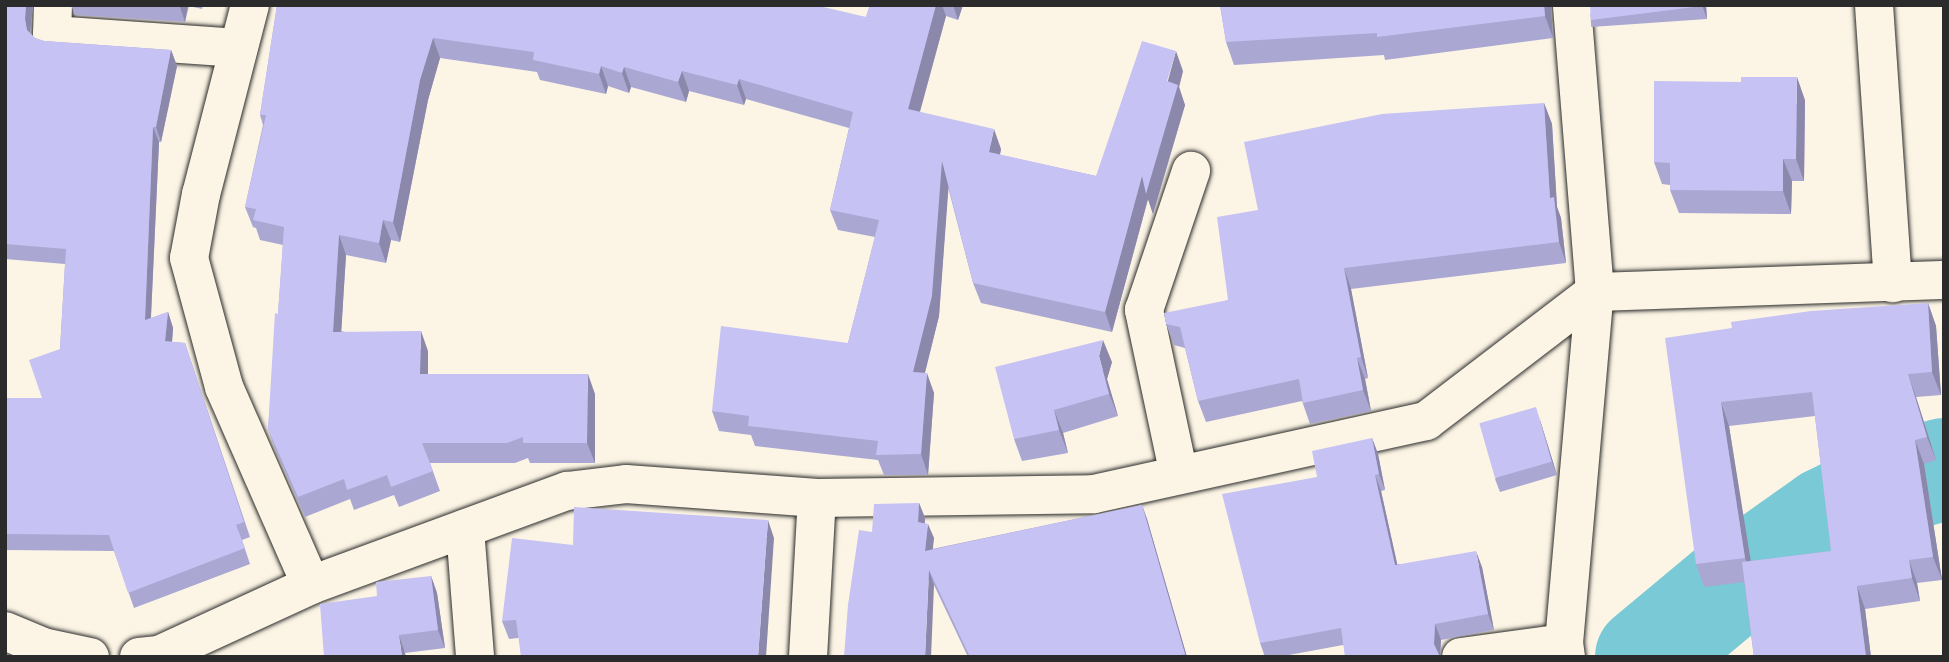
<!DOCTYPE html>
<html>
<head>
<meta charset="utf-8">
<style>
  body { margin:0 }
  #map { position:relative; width:1949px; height:662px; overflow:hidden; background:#fcf5e5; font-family:Dekko,sans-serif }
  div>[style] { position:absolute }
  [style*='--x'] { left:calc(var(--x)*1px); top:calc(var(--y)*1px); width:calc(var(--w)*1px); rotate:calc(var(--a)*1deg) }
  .river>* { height:102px; margin:-51px; padding:0 51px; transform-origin:51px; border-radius:51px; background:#7ac9d6 }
  .roads { filter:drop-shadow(0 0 2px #2b2b2b) drop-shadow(0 0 2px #2b2b2b) }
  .minor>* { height:38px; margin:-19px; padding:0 19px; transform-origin:19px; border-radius:19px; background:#fcf5e5 }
  .wall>* { inset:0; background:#aaa7d2; transform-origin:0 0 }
  .shaded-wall>* { inset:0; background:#8b88ab }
  .building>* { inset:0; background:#c6c2f4; transform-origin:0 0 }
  span { translate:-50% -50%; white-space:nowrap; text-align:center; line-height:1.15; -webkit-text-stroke:5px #fcf5e5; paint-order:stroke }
  .frame { position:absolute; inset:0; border:7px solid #2b2b2b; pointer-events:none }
</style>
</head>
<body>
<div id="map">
  <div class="river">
    <i style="--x:1646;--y:657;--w:111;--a:-39.9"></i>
    <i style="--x:1731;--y:586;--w:118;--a:-35.3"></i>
    <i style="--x:1827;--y:518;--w:80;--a:-26.6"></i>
    <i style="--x:1899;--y:482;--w:47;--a:-16.1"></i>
  </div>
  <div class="roads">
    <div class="minor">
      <i style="--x:53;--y:5;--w:30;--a:92"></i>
      <i style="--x:52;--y:35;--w:187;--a:4"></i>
      <i style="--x:250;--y:5;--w:195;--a:104.5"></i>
      <i style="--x:201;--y:194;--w:65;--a:100.6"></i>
      <i style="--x:189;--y:258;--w:134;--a:74.8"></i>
      <i style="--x:224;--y:387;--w:216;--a:66.3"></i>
      <i style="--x:1874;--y:5;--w:279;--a:86.1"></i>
      <i style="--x:1179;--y:475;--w:169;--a:-102"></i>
      <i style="--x:1144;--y:310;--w:147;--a:-71.3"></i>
      <i style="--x:465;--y:529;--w:128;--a:85.5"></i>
      <i style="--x:5;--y:631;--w:41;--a:22.8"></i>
      <i style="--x:43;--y:647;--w:48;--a:12"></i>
      <i style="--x:139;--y:657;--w:20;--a:-6"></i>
      <i style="--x:159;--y:655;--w:167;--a:-24.7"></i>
      <i style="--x:311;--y:585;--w:273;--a:-20.2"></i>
      <i style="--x:567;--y:491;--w:59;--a:-6.8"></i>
      <i style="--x:626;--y:484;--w:192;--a:4.2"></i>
      <i style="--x:817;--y:498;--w:277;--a:-0.8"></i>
      <i style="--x:1094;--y:494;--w:340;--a:-12.4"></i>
      <i style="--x:1426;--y:421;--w:213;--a:-37.4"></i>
      <i style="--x:1595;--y:292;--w:349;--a:-2"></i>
      <i style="--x:808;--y:657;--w:159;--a:-86.8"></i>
      <i style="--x:1461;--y:657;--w:104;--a:-7.7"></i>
      <i style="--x:1566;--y:657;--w:14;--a:-98"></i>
      <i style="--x:1564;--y:643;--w:352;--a:-85"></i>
      <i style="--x:1595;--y:292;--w:288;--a:-94.6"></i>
    </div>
  </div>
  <div class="wall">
    <i style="clip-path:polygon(5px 5px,33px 5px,30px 33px,35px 38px,44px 41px,171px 50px,177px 66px,161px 142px,159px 142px,151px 318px,168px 312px,173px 328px,172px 342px,185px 343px,250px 537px,242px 540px,250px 564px,134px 608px,114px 551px,5px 550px,5px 398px,42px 398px,60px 349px,65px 264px,5px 259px)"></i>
    <i style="clip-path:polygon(71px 5px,203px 5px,202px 9px,189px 6px,185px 22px,75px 15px)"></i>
    <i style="clip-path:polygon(277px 5px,704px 7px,725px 7px,866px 17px,870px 5px,963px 5px,958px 20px,946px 16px,920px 112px,1001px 149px,1000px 155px,1096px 176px,1183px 71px,1179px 87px,1185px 105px,1153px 214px,1148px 199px,1112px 332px,981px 303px,973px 283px,948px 187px,939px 316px,925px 373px,934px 393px,928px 475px,884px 475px,878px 460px,755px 446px,751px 435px,719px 431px,712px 411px,848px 343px,875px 237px,838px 230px,830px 210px,849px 128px,746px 99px,744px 105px,689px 91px,686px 102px,631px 87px,629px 93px,608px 86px,606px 94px,540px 80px,537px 72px,440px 58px,428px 100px,400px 242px,391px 240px,386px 263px,346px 255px,341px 331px,428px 351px,428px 374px,595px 394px,595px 463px,530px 463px,528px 458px,515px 463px,430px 463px,440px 491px,399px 507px,394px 495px,354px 510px,350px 499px,305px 517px,275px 449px,268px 429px,278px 314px,283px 245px,260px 240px,256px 228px,253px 227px,245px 207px,263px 125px,260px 115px)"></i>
    <i style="clip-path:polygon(1220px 5px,1551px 5px,1553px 38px,1385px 60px,1384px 55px,1234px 65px,1226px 42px)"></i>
    <i style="left:1706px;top:5px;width:14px;height:116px;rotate:86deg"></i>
    <i style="clip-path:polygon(1805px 100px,1804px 181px,1792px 181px,1791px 214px,1679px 213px,1670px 190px,1670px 185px,1662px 184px,1654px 162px)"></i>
    <i style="clip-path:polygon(1544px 103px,1552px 124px,1557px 207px,1561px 218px,1566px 263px,1351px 289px,1368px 378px,1365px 379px,1371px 411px,1310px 424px,1302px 401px,1206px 422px,1198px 401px,1185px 348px,1174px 345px,1166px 324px,1228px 300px,1258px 210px)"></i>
    <i style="clip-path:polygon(evenodd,1928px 303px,1936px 326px,1941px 395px,1916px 397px,1936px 460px,1924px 464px,1942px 580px,1917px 583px,1920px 601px,1865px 609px,1871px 657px,1754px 657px,1744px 582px,1704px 587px,1696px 564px,1732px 328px,1928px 303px,1815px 416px,1831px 551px,1750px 561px,1729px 426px,1815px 416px)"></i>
    <i style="clip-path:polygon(1112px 362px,1107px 379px,1118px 416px,1063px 433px,1068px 453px,1022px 461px,1014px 439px)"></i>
    <i style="clip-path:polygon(1540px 420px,1557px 475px,1500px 492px,1495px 479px)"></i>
    <i style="clip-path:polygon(1372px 438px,1378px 454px,1385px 490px,1381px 491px,1397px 564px,1482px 567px,1494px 630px,1441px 640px,1440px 657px,1343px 645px,1278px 657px,1265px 657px,1260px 643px,1317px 477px)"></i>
    <i style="clip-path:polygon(919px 503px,925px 518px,925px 523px,934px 538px,932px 549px,1142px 505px,1147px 519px,1187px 657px,968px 657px,934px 585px,872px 532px)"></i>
    <i style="clip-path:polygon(774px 538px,518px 638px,509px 639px,502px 621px,573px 545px)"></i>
    <i style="clip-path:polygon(431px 576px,437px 593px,445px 648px,405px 653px,377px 596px)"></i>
  </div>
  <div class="shaded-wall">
    <i style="clip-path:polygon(26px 5px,33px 5px,30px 34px,27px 30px,25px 19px)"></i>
    <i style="clip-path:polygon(180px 5px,188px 5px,185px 22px,180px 7px)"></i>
    <i style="clip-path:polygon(936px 5px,942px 5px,946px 16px,915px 129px,908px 109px)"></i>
    <i style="clip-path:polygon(953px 5px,963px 5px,958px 20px)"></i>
    <i style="clip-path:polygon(1544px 5px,1551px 5px,1553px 38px,1545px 16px)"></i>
    <i style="clip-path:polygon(1702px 5px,1706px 5px,1707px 19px)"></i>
    <i style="clip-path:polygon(433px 38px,440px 58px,428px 100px,400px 242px,393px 222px,420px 80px)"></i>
    <i style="clip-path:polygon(171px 50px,177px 66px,161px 142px,156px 127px)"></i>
    <i style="clip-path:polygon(1176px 51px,1183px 71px,1179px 87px,1185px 105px,1153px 214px,1148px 199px,1112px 332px,1105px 312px)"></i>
    <i style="clip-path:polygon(601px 66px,608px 86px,606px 94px,599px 74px)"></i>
    <i style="clip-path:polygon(624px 67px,631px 87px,629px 93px,622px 73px)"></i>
    <i style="clip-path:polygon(682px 71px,689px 91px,686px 102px,678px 82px)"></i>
    <i style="clip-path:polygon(1797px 77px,1805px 100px,1804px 181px,1796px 159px)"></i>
    <i style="clip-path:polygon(739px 79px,746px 99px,744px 105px,737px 85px)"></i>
    <i style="clip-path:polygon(1544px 103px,1552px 124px,1557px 207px,1561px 218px,1566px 263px,1559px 242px,1550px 198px)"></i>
    <i style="clip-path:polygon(153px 127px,159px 142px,150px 336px,145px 320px)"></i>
    <i style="clip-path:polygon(994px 129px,1001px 149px,996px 172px,989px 152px)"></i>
    <i style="clip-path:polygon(1783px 159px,1792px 181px,1791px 214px,1783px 191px)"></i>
    <i style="clip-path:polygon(942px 161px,949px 181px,939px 316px,920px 392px,913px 372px)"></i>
    <i style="clip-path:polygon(383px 220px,391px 240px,386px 263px,379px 243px)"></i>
    <i style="clip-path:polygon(339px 235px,346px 255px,340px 352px,333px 332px)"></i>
    <i style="clip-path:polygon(1344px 268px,1351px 289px,1368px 378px,1361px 357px)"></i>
    <i style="clip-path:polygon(1928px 303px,1936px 326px,1941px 395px,1932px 372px)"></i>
    <i style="clip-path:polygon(168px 312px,173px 328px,171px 356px,165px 341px)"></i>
    <i style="clip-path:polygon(421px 331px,428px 351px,428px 394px,420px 374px)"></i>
    <i style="clip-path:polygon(1103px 340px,1112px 362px,1107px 379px,1118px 416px,1109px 394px,1099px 356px)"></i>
    <i style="clip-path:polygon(1357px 358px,1365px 379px,1371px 411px,1363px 390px)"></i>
    <i style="clip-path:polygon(927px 373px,934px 393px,928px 475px,921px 454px)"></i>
    <i style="clip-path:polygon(588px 374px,595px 394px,595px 463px,587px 443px)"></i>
    <i style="clip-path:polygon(1908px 374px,1916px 397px,1936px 460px,1927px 437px)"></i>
    <i style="clip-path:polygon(1721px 402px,1729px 426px,1754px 581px,1745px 558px)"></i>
    <i style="clip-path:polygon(1536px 407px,1540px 420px,1557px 475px,1552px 462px)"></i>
    <i style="clip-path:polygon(1054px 410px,1063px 433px,1068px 453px,1059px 430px)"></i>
    <i style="clip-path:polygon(1372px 438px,1378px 454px,1385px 490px,1379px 474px)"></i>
    <i style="clip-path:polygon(1915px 440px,1924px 464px,1942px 580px,1933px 557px)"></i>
    <i style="clip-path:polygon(1375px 475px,1381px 491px,1401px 581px,1395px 565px)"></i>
    <i style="clip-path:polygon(919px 503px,925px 518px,923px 537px,918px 522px)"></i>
    <i style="clip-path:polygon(1142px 505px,1147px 519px,1187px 657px,1185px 654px)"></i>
    <i style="clip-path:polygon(768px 520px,774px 538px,766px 657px,758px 657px)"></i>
    <i style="clip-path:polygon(928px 524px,934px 538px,931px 566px,925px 551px)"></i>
    <i style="clip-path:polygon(1476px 551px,1482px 567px,1494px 630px,1488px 614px)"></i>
    <i style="clip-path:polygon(1909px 560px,1917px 583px,1920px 601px,1912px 578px)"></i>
    <i style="clip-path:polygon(929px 570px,934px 585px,931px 657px,925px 657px)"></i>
    <i style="clip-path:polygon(431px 576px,437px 593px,445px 648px,438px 630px)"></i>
    <i style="clip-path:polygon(1857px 586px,1865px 609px,1871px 657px,1866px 657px)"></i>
    <i style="clip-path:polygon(1435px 624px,1441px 640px,1440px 657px,1434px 644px)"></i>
    <i style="clip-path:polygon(399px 635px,405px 653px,406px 657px,402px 657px)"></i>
  </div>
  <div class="building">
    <i style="clip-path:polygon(5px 5px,26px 5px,25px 19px,27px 30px,35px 38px,44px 41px,171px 50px,156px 127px,153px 127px,145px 320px,168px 312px,165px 341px,185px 343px,244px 522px,236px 525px,245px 548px,128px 593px,109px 535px,5px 534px,5px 398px,42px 398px,29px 360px,60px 349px,66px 249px,5px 244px)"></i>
    <i style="clip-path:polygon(155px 5px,180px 5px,180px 7px)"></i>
    <i style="clip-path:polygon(277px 5px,698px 5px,704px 7px,704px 5px,717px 5px,725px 7px,726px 5px,815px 5px,866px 17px,870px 5px,936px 5px,908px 109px,994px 129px,989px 152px,1096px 176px,1142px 41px,1176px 51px,1167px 81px,1178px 85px,1146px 194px,1142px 176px,1105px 312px,973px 283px,942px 161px,932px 296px,913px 372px,927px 373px,921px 454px,876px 455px,878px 441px,748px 426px,749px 416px,712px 411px,721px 326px,848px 343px,879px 220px,830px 210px,853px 112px,739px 79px,737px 85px,682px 71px,678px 82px,624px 67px,622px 73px,601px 66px,599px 74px,533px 60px,534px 52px,433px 38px,420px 80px,393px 222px,383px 220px,379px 243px,339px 235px,333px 332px,421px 331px,420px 374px,588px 374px,587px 443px,523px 443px,523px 437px,507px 443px,422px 443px,433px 471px,391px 487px,387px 475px,347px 490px,344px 479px,298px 497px,268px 429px,275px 313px,278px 314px,284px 227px,253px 220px,256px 209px,245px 207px,266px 115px,260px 115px)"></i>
    <i style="clip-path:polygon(1220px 5px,1544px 5px,1545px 16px,1377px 37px,1377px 33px,1226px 42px)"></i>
    <i style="clip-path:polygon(1590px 5px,1702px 5px,1702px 6px,1591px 20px)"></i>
    <i style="clip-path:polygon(1741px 77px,1797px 77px,1796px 159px,1783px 159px,1783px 191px,1670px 190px,1670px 163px,1654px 162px,1654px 81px,1741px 82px)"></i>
    <i style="clip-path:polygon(1544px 103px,1550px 198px,1554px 197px,1559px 242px,1344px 268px,1361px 357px,1357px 358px,1363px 390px,1303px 403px,1299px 379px,1198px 401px,1180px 327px,1166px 324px,1164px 313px,1228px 300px,1217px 217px,1258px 210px,1244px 142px,1382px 114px)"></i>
    <i style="clip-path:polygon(1928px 303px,1932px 372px,1908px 374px,1927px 437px,1915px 440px,1933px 557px,1909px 560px,1912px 578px,1857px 586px,1866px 657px,1754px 657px,1742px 562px,1831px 551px,1812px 392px,1721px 402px,1745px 558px,1696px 564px,1665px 338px,1732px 328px,1731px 322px,1811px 311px)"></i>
    <i style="clip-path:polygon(1103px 340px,1099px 356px,1109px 394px,1054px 410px,1059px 430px,1014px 439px,995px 367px)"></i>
    <i style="left:1536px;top:407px;width:57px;height:59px;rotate:74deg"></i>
    <i style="clip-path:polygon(1372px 438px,1379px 474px,1375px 475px,1395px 565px,1476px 551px,1488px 614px,1435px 624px,1434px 644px,1440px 657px,1345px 657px,1341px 628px,1260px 643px,1222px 494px,1317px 477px,1312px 451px)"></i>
    <i style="clip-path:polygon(919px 503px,918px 522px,928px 524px,925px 551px,1142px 505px,1185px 654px,1173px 657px,970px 657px,929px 570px,925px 657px,844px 657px,848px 605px,859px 530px,872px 532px,874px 504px)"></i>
    <i style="clip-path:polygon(574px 507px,768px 520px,758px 657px,521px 657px,516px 620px,502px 621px,512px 538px,573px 545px)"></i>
    <i style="clip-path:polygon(431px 576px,438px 630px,399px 635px,402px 657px,324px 657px,320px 604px,377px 596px,376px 582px)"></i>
  </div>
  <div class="frame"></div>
</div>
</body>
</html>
